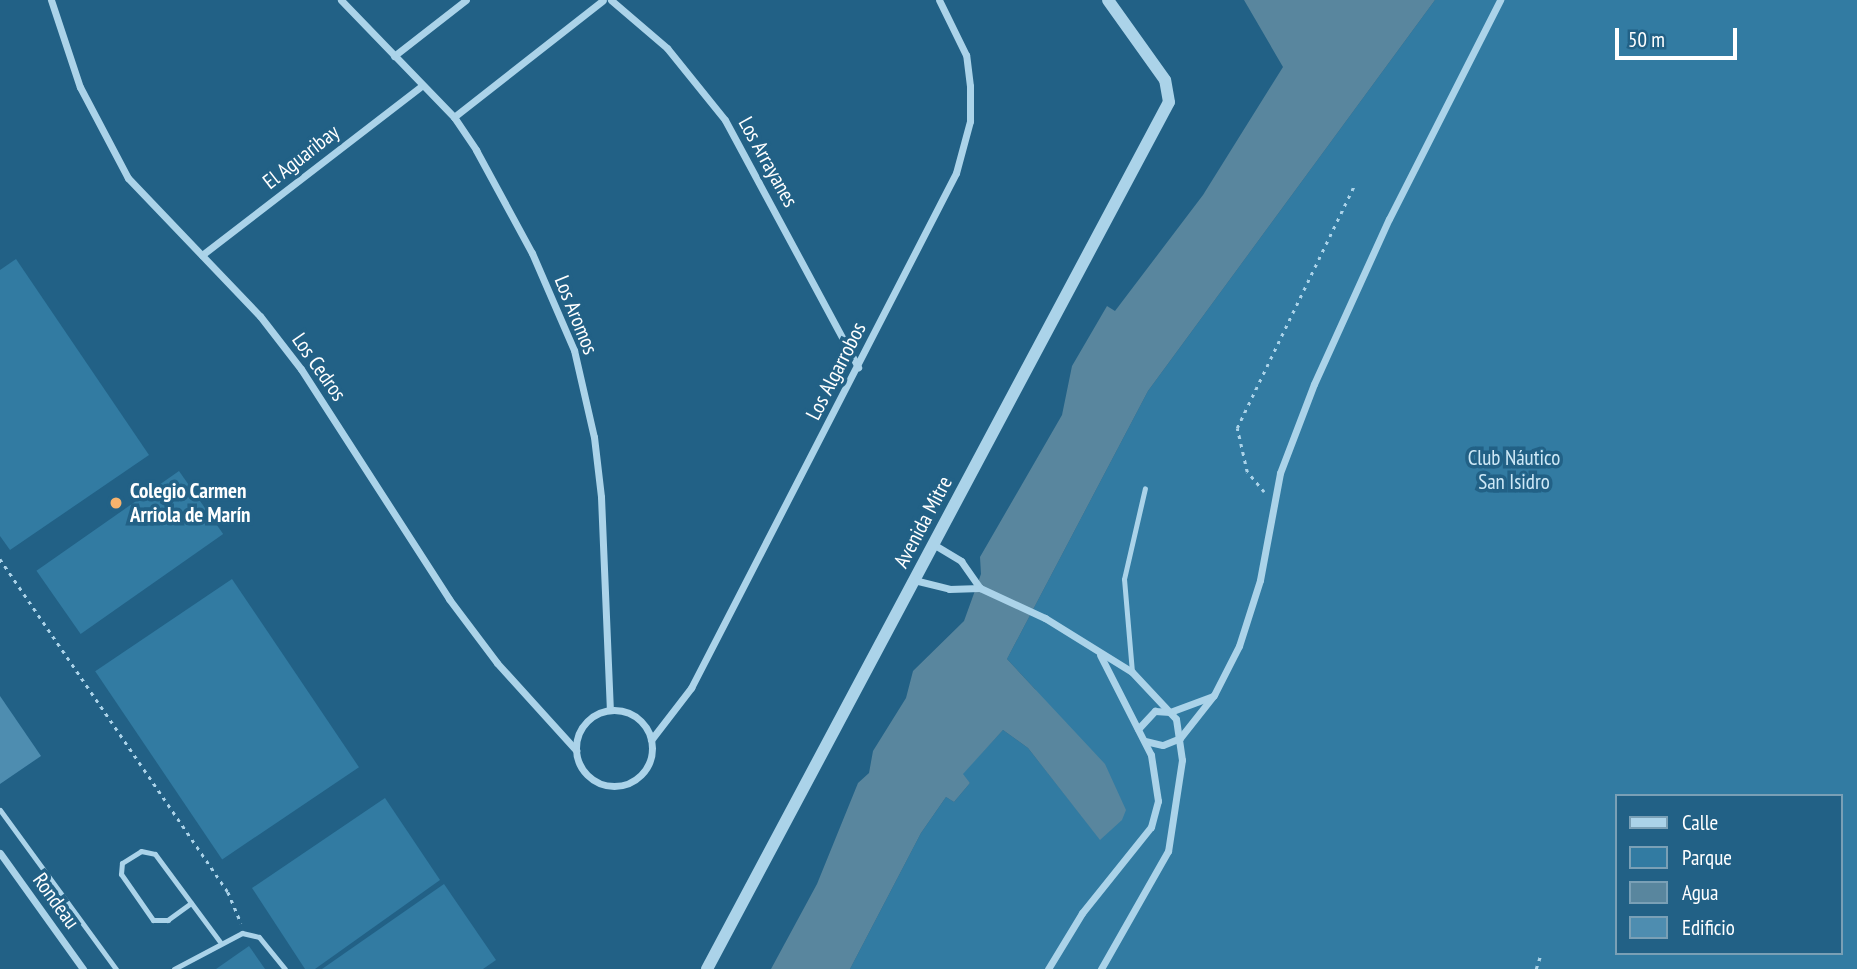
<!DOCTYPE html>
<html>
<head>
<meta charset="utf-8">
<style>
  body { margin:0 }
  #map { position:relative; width:1857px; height:969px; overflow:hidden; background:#226186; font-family:"PT Sans Narrow",sans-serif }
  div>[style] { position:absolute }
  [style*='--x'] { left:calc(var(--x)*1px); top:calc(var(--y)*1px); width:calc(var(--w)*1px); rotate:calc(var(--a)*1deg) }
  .green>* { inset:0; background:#327ba2; transform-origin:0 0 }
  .water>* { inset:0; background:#59869e }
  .building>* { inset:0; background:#4e8db0 }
  .path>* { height:2.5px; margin-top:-1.25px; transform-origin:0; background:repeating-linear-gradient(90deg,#abd3e9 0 3.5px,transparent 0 8.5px) }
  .service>* { height:5px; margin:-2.5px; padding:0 2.5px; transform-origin:2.5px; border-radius:2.5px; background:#abd3e9 }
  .minor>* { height:7px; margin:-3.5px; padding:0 3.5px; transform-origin:3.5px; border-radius:3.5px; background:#abd3e9 }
  .minor>.ring { margin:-3.5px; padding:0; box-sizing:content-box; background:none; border:7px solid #abd3e9; border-radius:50% }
  .tertiary>* { height:12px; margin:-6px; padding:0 6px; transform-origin:6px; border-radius:6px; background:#abd3e9 }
  .dots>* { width:19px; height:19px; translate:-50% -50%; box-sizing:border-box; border:4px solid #226186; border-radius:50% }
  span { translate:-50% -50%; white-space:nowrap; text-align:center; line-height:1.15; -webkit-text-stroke:7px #226186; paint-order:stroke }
  .street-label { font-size:21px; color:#fff }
  .park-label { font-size:21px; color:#cfe9f7 }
  .poi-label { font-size:21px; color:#fff; font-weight:700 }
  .left { translate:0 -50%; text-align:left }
  .legend { position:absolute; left:1615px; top:794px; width:228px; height:161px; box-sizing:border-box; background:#226186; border:2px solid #7aa0b6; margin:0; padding:9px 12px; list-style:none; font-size:21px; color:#fff }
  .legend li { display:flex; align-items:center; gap:14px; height:35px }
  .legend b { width:35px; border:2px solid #7aa0b6 }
  .scale { position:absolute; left:1615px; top:28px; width:122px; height:32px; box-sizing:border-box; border:4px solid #fff; border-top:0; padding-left:9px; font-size:21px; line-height:24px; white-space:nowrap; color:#fff; -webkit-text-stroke:5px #226186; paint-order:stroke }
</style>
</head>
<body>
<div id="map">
  <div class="green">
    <i style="clip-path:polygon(evenodd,1435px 0,1857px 0,1857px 969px,850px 969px,921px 833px,946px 797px,954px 802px,970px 783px,962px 774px,1003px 730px,1028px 748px,1100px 839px,1035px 689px,1007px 659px,1148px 391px,1435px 0,1617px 796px,1841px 796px,1841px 953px,1617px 953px,1617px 796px)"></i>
    <i style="clip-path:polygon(16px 259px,149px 455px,10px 550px,0 536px,0 270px)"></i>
    <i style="left:179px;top:471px;width:77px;height:174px;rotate:55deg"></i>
    <i style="left:232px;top:579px;width:227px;height:165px;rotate:56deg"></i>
    <i style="clip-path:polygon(385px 798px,440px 880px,315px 969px,305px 969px,252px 888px)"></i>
    <i style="clip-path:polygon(444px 884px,496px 960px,483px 969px,322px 969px)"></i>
    <i style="clip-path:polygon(249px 946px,265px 969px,216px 969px)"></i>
  </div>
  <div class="water">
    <i style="clip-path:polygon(1244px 0,1435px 0,1148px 391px,1007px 659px,1105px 764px,1126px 810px,1122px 820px,1100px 840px,1028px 748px,1003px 730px,963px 774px,970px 783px,954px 802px,946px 797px,921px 833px,850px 969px,771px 969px,817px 884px,858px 783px,869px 773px,873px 751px,906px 698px,913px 671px,964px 621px,981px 574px,980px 557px,1062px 415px,1072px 366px,1107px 306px,1115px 311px,1203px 195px,1283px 67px)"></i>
  </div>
  <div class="building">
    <i style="clip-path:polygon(0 696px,41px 756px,0 784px)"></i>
  </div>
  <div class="path">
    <i style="--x:1264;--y:492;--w:26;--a:-130"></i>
    <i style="--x:1247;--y:472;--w:45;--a:-102.8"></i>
    <i style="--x:1237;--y:428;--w:269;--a:-64.2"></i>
    <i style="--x:0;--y:559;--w:404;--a:55.6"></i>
    <i style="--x:228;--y:892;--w:34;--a:67"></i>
    <i style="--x:1536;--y:969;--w:13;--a:-72"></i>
  </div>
  <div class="service">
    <i style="--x:1132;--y:672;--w:93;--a:-94.9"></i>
    <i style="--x:1124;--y:579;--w:93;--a:-77"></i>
    <i style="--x:0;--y:810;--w:197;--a:53.9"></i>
    <i style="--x:191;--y:903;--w:29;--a:144"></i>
    <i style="--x:168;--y:920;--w:15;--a:180"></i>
    <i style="--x:153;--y:920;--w:56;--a:-124.8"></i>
    <i style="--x:121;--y:874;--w:11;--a:-85"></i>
    <i style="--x:122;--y:863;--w:22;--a:-32"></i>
    <i style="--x:141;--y:851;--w:14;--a:12"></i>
    <i style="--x:155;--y:854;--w:109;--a:53.5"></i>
    <i style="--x:174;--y:969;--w:77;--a:-27.9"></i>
    <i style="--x:242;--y:933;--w:17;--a:13"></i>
    <i style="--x:259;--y:937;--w:41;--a:50.9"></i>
  </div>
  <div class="minor">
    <i style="--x:51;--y:0;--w:92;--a:71.6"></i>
    <i style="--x:80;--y:87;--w:103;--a:62.2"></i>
    <i style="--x:128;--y:178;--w:191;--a:46.3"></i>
    <i style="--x:260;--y:316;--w:67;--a:52.3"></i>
    <i style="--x:301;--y:369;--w:274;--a:57.2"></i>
    <i style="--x:449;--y:599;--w:80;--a:53.1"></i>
    <i style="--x:497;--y:663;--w:118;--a:47.8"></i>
    <i style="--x:341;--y:0;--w:163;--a:46"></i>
    <i style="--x:454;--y:117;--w:40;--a:56"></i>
    <i style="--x:476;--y:150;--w:117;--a:61.5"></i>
    <i style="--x:532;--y:253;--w:106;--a:66.6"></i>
    <i style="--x:574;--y:350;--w:89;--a:77.1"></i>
    <i style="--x:594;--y:437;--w:60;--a:83.3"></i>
    <i style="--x:601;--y:497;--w:213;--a:87.6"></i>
    <i style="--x:611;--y:0;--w:74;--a:40.6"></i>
    <i style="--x:667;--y:48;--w:92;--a:51.1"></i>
    <i style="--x:725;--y:120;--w:281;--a:61.7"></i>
    <i style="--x:394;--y:56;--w:91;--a:-37.9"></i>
    <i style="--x:454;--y:117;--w:189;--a:-38.1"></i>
    <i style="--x:202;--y:255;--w:275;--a:-37.6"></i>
    <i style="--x:933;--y:544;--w:33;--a:31"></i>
    <i style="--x:961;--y:561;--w:33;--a:55"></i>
    <i style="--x:980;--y:588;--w:72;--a:24.8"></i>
    <i style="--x:1045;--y:618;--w:102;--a:31.8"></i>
    <i style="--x:1132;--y:672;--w:64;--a:46.9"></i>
    <i style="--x:1176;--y:719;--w:41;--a:81.7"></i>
    <i style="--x:1182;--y:760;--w:92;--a:98.7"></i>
    <i style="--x:1168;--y:851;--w:136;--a:119.6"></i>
    <i style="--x:914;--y:580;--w:36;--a:14"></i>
    <i style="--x:949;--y:589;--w:31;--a:-2"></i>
    <i class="ring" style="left:576px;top:710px;width:69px;height:69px"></i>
    <i style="--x:1138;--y:729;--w:25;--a:-47"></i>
    <i style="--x:1155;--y:711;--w:15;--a:4"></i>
    <i style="--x:1170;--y:712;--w:46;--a:-20.4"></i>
    <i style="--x:651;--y:740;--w:66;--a:-52.4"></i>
    <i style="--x:691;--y:688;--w:579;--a:-62.77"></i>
    <i style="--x:956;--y:173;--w:54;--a:-74.9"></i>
    <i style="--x:970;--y:121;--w:35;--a:-90"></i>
    <i style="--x:970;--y:86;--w:31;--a:-97"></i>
    <i style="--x:966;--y:55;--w:61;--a:-116.1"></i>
    <i style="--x:1145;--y:741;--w:18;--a:13"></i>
    <i style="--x:1163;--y:745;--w:18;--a:-22"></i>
    <i style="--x:1180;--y:738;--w:55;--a:-51.7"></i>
    <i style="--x:1214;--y:695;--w:55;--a:-63"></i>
    <i style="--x:1239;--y:646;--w:69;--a:-72.3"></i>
    <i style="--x:1260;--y:580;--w:109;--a:-79.4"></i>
    <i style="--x:1280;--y:473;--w:95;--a:-69.1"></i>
    <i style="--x:1314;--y:384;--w:181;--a:-65.6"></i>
    <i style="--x:1389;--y:219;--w:246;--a:-63.1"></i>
    <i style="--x:0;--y:853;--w:143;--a:54.4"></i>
    <i style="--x:1048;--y:969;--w:66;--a:-58.7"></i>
    <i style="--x:1082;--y:913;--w:110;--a:-51.3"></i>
    <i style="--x:1151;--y:827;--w:27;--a:-75"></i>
    <i style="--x:1158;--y:801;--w:47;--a:-98.7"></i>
    <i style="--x:1151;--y:755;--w:112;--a:-117"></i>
  </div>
  <div class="tertiary">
    <i style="--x:707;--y:969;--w:982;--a:-61.95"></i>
    <i style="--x:1169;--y:102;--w:22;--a:-100"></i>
    <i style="--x:1165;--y:80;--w:98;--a:-125.5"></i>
  </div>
  <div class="dots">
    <i style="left:116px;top:503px;background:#f6b36d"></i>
  </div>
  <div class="street-label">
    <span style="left:301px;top:157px;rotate:-38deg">El Aguaribay</span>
    <span style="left:768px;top:162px;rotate:61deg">Los Arrayanes</span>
    <span style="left:576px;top:315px;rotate:68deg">Los Aromos</span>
    <span style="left:319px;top:367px;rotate:55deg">Los Cedros</span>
    <span style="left:836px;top:371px;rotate:-63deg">Los Algarrobos</span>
    <span style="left:923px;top:522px;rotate:-62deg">Avenida Mitre</span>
    <span style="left:56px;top:901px;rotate:54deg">Rondeau</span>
  </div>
  <div class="park-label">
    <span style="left:1514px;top:470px">Club Náutico<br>San Isidro</span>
  </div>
  <div class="poi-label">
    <span class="left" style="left:130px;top:503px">Colegio Carmen<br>Arriola de Marín</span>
  </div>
  <ul class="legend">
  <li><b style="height:9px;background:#abd3e9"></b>Calle</li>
  <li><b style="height:19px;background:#327ba2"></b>Parque</li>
  <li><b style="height:19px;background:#59869e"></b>Agua</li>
  <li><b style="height:19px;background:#4e8db0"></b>Edificio</li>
  </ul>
  <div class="scale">50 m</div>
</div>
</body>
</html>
